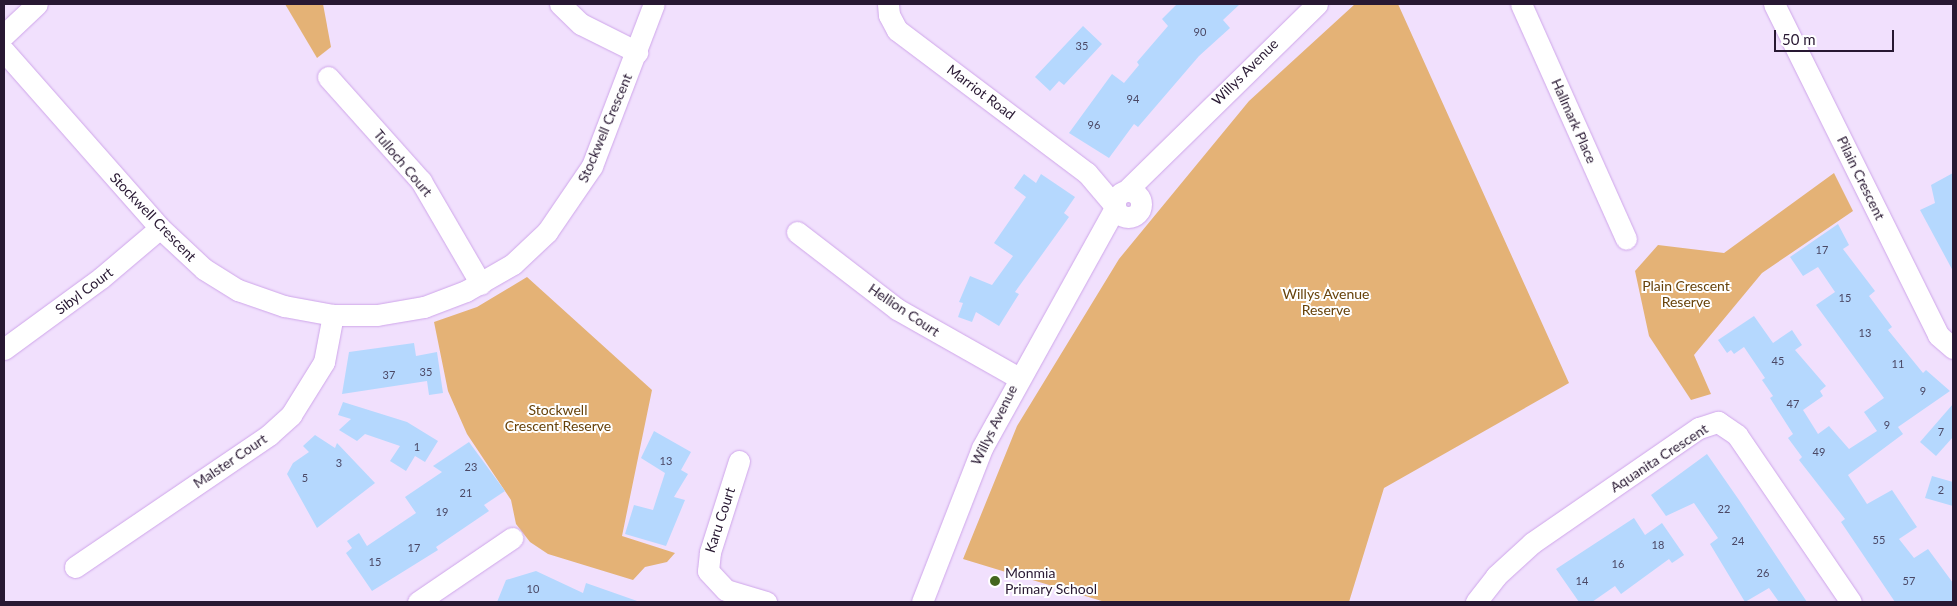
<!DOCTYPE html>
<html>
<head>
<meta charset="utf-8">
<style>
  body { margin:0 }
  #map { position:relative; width:1957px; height:606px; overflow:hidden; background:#f1e0fd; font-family:Lato,sans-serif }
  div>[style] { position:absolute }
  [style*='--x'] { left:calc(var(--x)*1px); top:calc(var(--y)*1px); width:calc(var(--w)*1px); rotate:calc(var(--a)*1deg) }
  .green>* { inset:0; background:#e4b276 }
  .building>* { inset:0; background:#b5d8fe }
  .roads { filter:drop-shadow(0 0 1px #cea5ea) drop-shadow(0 0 1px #cea5ea) }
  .minor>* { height:21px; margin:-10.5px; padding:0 10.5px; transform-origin:10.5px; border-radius:10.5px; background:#fff }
  .minor>.ring { margin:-10.5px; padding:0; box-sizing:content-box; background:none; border:21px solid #fff; border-radius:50% }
  .dots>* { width:14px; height:14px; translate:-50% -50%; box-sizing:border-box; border:2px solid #fff; border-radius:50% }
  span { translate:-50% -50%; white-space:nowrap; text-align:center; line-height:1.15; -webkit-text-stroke:4px #fff; paint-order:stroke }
  .number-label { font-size:11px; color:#4b4865 }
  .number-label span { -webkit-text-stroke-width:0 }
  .street-label { font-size:14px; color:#281832 }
  .park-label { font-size:14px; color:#67420a }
  .poi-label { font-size:14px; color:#281832 }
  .left { translate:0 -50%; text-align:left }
  .frame { position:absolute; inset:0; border:5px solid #281832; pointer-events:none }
  .scale { position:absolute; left:1774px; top:30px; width:120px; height:22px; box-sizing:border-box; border:2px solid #281832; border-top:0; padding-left:6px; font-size:15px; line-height:18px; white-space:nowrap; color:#281832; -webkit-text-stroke:4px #fff; paint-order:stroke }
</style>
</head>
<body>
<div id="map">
  <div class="green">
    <i style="clip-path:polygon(285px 4px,323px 4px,331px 47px,317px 58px)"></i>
    <i style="clip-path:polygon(1355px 4px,1398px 4px,1569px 383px,1384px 488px,1349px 602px,1105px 602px,963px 559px,1017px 426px,1119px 259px,1249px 101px)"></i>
    <i style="clip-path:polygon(1834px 173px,1853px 211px,1762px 273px,1694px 355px,1711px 394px,1691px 400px,1649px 336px,1635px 271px,1658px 245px,1724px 253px)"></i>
    <i style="clip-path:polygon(527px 277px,652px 390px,622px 536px,675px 553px,667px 562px,645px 567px,633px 580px,548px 554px,530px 542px,516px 524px,511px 500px,467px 434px,448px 391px,434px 322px,477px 307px)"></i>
  </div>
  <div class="building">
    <i style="clip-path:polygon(1177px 4px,1240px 4px,1223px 20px,1230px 28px,1199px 56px,1138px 127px,1134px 124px,1109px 158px,1069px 133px,1112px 74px,1124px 83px,1139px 65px,1137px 62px,1168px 26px,1162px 19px)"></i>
    <i style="clip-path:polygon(1083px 26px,1102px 44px,1064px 85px,1059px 81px,1050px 91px,1035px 77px)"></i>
    <i style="clip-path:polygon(1953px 173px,1953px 271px,1920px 210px,1935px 203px,1931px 185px)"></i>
    <i style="clip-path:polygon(1024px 174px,1036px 183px,1041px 174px,1075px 197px,1064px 213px,1069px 217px,1015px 292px,1019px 294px,999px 326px,976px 312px,972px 322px,958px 317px,963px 303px,959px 302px,970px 276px,992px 285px,1013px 256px,994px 243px,1026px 197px,1014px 188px)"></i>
    <i style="clip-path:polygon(1838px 224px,1849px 245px,1843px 249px,1875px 291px,1869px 296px,1892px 327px,1888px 330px,1923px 373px,1926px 370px,1950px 391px,1898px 427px,1903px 434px,1848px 475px,1867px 504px,1892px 490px,1917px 527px,1899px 539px,1914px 558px,1928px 549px,1953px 583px,1953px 602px,1895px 602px,1841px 522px,1845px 519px,1799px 460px,1802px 457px,1788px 438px,1793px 434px,1770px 398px,1773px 396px,1762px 380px,1765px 378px,1744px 347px,1734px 354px,1731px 350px,1727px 353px,1718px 340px,1754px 316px,1773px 343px,1792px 330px,1802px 345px,1795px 350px,1826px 386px,1820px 391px,1823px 396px,1803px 410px,1818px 434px,1829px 426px,1849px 449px,1877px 431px,1864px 412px,1884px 398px,1816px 305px,1835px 292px,1818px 267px,1803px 276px,1790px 257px)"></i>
    <i style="clip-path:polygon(414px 343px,416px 356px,437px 352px,443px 393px,429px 395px,427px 381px,342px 394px,349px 352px)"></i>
    <i style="clip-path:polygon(343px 402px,407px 422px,438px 441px,425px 462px,415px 456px,406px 471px,390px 461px,400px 446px,365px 434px,357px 441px,339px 430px,351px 419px,338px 415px)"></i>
    <i style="clip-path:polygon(1953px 404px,1953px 437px,1936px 456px,1920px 442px)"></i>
    <i style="clip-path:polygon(654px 431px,691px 452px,681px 470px,688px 474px,674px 497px,685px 500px,666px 546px,625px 534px,634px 505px,653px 510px,665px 473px,641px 458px)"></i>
    <i style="clip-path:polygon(315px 435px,335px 448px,337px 443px,375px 483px,317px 528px,287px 474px,293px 463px,309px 452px,303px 446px)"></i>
    <i style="clip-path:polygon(469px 442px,505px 491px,484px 505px,489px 511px,436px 547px,438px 550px,372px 591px,346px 553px,352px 548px,347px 541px,359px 533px,367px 546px,416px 513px,405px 497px,442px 472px,433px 466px)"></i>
    <i style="clip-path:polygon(1707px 454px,1739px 500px,1807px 602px,1779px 602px,1769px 588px,1745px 602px,1710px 544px,1718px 538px,1694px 503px,1666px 516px,1651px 495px)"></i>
    <i style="clip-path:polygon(1932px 476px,1953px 482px,1953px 506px,1925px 498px)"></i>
    <i style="clip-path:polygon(1634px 518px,1645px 535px,1662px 523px,1684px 555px,1672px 563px,1669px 559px,1621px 594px,1615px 586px,1592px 602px,1579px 602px,1556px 569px)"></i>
    <i style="clip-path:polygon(536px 571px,583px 593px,586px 583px,640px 602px,497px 602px,506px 580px)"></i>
  </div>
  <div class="roads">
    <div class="minor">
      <i style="--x:560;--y:4;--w:29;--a:44"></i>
      <i style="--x:581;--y:24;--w:63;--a:26.6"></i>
      <i style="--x:888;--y:4;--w:11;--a:85"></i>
      <i style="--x:889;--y:15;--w:17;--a:62"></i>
      <i style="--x:897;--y:30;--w:238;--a:37"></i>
      <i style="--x:1087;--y:173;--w:43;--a:49.7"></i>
      <i style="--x:1521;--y:4;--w:257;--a:65.9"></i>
      <i style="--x:1774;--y:4;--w:369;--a:63.6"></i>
      <i style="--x:1938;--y:335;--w:20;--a:41"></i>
      <i style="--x:4;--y:35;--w:45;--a:-43.2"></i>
      <i style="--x:4;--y:51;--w:236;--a:48.6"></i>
      <i style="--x:160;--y:228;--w:60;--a:43"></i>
      <i style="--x:204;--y:269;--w:40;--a:32"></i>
      <i style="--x:238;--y:290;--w:49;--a:19.2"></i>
      <i style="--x:284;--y:306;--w:50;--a:10.4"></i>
      <i style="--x:333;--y:315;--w:44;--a:0"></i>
      <i style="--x:377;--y:315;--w:48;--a:-9.7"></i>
      <i style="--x:424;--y:307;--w:45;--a:-20.9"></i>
      <i style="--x:466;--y:291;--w:54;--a:-29.9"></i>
      <i style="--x:513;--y:264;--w:47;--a:-43.3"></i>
      <i style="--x:547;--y:232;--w:80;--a:-55.7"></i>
      <i style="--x:592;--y:166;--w:173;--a:-69.1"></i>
      <i style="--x:328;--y:77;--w:140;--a:48.2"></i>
      <i style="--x:421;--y:181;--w:119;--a:59.8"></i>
      <i style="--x:1127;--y:190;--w:266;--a:-44.4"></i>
      <i class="ring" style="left:1115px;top:191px;width:5px;height:5px"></i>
      <i style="--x:797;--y:232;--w:126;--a:37.6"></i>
      <i style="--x:897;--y:309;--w:138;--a:29.5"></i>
      <i style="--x:4;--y:349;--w:120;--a:-36.2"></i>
      <i style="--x:101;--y:278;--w:77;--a:-40.3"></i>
      <i style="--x:739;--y:461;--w:96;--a:107.7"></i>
      <i style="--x:710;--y:552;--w:19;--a:96"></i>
      <i style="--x:708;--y:571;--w:26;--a:47"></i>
      <i style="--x:726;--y:590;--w:42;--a:16.7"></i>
      <i style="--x:75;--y:567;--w:235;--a:-34.2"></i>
      <i style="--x:269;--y:435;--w:30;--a:-42"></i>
      <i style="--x:291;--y:415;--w:62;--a:-58.1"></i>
      <i style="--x:324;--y:362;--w:48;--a:-79.2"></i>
      <i style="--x:418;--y:602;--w:114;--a:-34.2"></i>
      <i style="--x:922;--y:602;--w:165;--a:-68.7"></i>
      <i style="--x:982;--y:448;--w:274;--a:-61"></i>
      <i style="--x:1476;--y:602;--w:33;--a:-52"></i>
      <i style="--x:1496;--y:576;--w:49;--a:-42.5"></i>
      <i style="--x:1532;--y:543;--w:203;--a:-34.6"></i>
      <i style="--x:1699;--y:428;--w:20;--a:-18"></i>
      <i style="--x:1718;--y:422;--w:23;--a:34"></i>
      <i style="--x:1737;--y:435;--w:202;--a:55.7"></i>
    </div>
  </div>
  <div class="dots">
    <i style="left:995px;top:581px;background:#44661e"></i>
  </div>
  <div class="number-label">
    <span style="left:1200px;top:32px">90</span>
    <span style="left:1082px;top:46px">35</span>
    <span style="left:1133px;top:99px">94</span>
    <span style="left:1094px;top:125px">96</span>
    <span style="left:1822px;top:250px">17</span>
    <span style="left:1845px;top:298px">15</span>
    <span style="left:1865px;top:333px">13</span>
    <span style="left:1778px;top:361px">45</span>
    <span style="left:1898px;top:364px">11</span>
    <span style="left:426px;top:372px">35</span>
    <span style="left:389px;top:375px">37</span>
    <span style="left:1923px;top:391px">9</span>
    <span style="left:1793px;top:404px">47</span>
    <span style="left:1887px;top:425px">9</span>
    <span style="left:1941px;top:432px">7</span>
    <span style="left:417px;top:447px">1</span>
    <span style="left:1819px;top:452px">49</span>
    <span style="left:666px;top:461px">13</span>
    <span style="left:339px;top:463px">3</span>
    <span style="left:471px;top:467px">23</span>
    <span style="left:305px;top:478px">5</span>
    <span style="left:1941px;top:490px">2</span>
    <span style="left:466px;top:493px">21</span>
    <span style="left:1724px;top:509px">22</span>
    <span style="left:442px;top:512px">19</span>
    <span style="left:1879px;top:540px">55</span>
    <span style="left:1738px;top:541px">24</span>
    <span style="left:1658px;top:545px">18</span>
    <span style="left:414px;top:548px">17</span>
    <span style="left:375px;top:562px">15</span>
    <span style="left:1618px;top:564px">16</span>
    <span style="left:1763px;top:573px">26</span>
    <span style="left:1582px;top:581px">14</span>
    <span style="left:1909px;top:581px">57</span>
    <span style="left:533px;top:589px">10</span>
  </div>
  <div class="street-label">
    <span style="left:1245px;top:72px;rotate:-45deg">Willys Avenue</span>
    <span style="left:981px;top:92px;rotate:37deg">Marriot Road</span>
    <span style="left:1574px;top:121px;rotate:66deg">Hallmark Place</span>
    <span style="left:605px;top:128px;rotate:-67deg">Stockwell Crescent</span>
    <span style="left:403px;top:163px;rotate:50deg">Tulloch Court</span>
    <span style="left:1861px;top:178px;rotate:64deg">Pilain Crescent</span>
    <span style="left:153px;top:217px;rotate:46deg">Stockwell Crescent</span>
    <span style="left:84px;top:291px;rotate:-37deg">Sibyl Court</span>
    <span style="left:904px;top:310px;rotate:34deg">Hellion Court</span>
    <span style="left:994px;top:425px;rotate:-64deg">Willys Avenue</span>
    <span style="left:1659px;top:458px;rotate:-33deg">Aquanita Crescent</span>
    <span style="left:230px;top:461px;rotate:-34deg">Malster Court</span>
    <span style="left:720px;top:520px;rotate:-72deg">Karu Court</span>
  </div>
  <div class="park-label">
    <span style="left:1686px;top:294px">Plain Crescent<br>Reserve</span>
    <span style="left:1326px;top:302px">Willys Avenue<br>Reserve</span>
    <span style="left:558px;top:418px">Stockwell<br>Crescent Reserve</span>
  </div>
  <div class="poi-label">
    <span class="left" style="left:1005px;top:581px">Monmia<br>Primary School</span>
  </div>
  <div class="frame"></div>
  <div class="scale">50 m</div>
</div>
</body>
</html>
